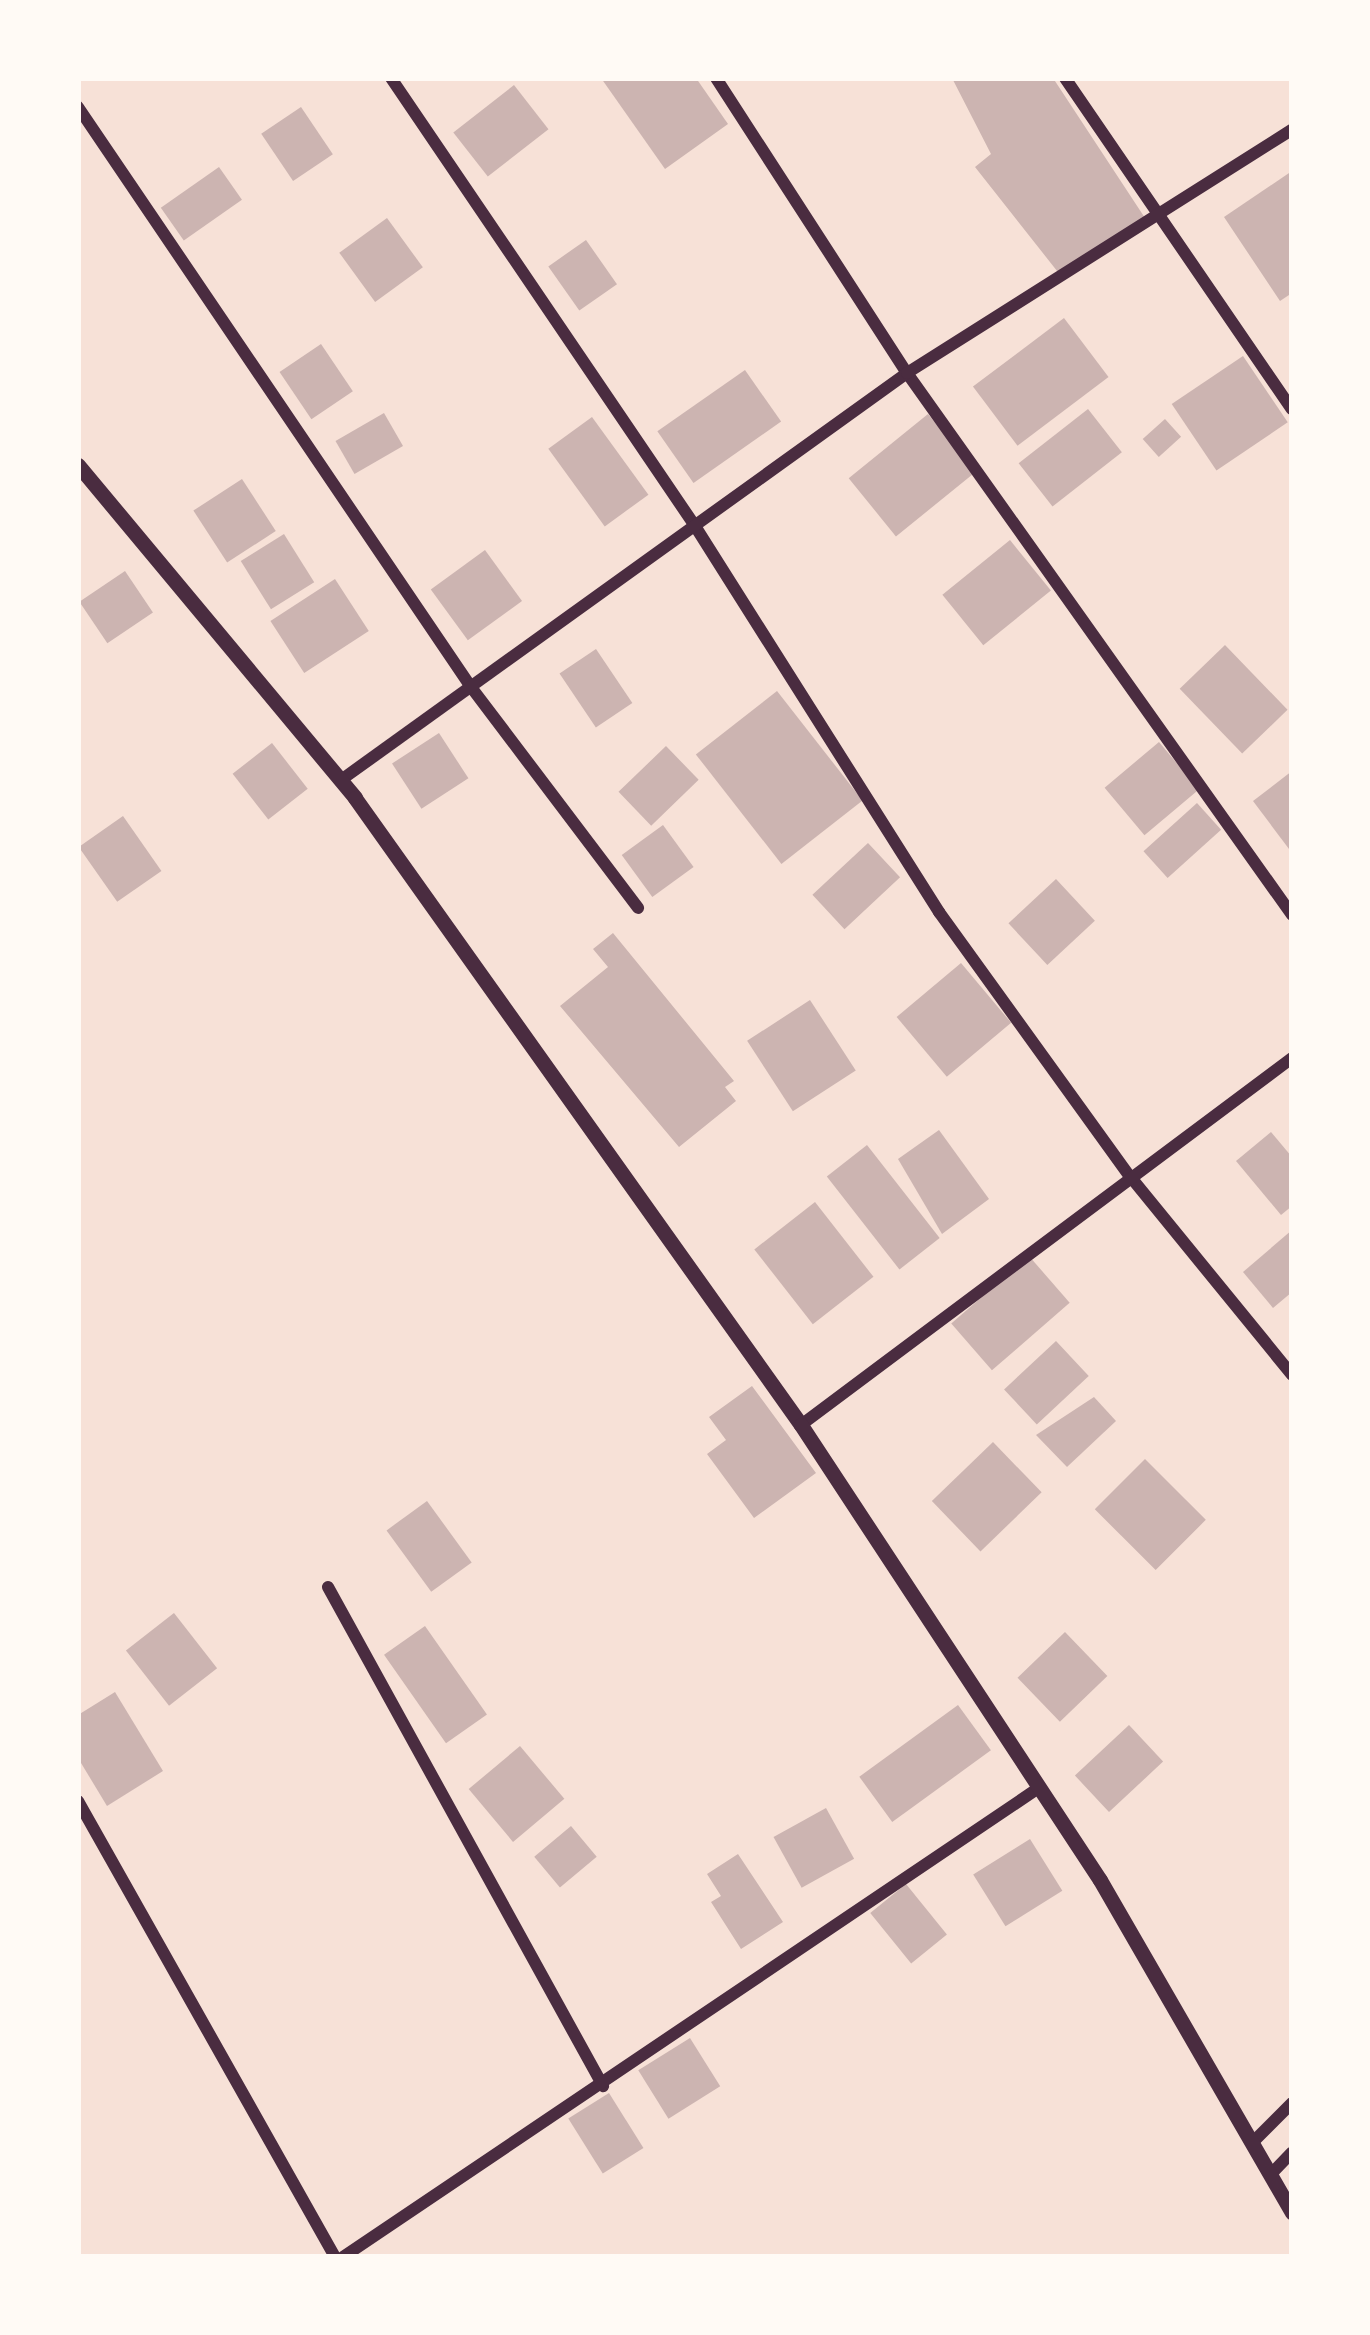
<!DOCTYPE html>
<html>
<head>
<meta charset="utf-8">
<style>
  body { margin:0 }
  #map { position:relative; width:1370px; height:2335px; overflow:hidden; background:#f7e1d7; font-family:"PT Sans Narrow",sans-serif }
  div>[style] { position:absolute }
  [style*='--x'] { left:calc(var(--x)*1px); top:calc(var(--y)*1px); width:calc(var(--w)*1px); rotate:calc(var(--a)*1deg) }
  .building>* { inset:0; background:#ccb4b1; transform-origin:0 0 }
  .minor>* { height:12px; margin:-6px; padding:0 6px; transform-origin:6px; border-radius:6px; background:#4a2c40 }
  .tertiary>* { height:15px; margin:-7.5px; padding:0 7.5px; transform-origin:7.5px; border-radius:7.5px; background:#4a2c40 }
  span { translate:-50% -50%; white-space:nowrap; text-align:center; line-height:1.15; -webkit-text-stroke:10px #fffaf5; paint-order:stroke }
  .frame { position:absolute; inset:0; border:81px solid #fffaf5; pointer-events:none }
</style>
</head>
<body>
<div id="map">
  <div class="building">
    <i style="clip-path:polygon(601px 78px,696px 78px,728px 124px,665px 169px)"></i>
    <i style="clip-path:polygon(1053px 78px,1145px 218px,1061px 276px,975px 167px,991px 154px,953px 80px)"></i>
    <i style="left:514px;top:85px;width:56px;height:77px;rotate:52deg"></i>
    <i style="left:301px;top:107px;width:57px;height:48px;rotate:56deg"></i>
    <i style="left:219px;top:167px;width:40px;height:71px;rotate:55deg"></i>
    <i style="clip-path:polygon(1292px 171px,1292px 293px,1280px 301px,1224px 217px)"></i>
    <i style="left:387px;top:218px;width:61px;height:59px;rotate:54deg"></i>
    <i style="left:586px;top:240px;width:54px;height:46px;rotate:55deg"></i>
    <i style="left:1064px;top:318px;width:74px;height:114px;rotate:53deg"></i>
    <i style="left:321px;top:344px;width:57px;height:50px;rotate:56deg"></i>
    <i style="left:1243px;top:356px;width:80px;height:86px;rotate:56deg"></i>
    <i style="left:745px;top:370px;width:63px;height:107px;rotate:55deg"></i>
    <i style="left:1088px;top:409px;width:55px;height:88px;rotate:52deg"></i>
    <i style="left:384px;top:413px;width:38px;height:56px;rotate:60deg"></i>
    <i style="left:928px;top:414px;width:75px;height:102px;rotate:51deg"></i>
    <i style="left:592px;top:417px;width:96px;height:54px;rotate:54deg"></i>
    <i style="left:1165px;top:419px;width:24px;height:30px;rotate:48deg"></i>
    <i style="left:242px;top:479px;width:62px;height:58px;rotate:57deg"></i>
    <i style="left:284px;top:534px;width:57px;height:51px;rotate:58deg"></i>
    <i style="left:1010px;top:540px;width:65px;height:87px;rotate:51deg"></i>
    <i style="left:485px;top:550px;width:63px;height:67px;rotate:54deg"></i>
    <i style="left:125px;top:571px;width:50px;height:55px;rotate:56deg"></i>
    <i style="left:335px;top:579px;width:62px;height:77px;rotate:57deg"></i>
    <i style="left:1225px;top:645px;width:90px;height:63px;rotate:46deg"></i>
    <i style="left:596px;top:649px;width:65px;height:44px;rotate:56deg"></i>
    <i style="left:777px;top:691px;width:139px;height:103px;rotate:52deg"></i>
    <i style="left:439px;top:733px;width:54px;height:56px;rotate:57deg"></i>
    <i style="left:1159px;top:742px;width:62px;height:71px;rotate:50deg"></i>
    <i style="left:272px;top:743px;width:58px;height:50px;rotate:52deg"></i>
    <i style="left:666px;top:746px;width:47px;height:66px;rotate:46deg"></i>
    <i style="clip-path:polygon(1292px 771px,1292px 853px,1253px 801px)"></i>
    <i style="left:1197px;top:803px;width:36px;height:72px;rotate:48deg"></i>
    <i style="left:123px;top:816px;width:67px;height:54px;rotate:55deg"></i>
    <i style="left:663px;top:825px;width:52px;height:51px;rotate:54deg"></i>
    <i style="left:868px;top:843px;width:47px;height:76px;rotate:47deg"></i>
    <i style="left:1056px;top:879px;width:57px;height:65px;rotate:47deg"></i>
    <i style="clip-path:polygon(613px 933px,734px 1081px,725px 1087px,736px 1101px,679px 1147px,560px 1006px,608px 967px,593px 949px)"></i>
    <i style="left:961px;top:963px;width:78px;height:84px;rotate:50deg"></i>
    <i style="left:810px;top:1000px;width:84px;height:75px;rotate:57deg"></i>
    <i style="clip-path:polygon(939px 1130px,989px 1199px,942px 1234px,898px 1159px)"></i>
    <i style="clip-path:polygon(1271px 1132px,1292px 1157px,1292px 1206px,1281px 1215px,1236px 1161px)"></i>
    <i style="left:867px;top:1145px;width:118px;height:51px;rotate:52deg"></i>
    <i style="left:815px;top:1202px;width:95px;height:77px;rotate:52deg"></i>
    <i style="clip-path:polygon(1292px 1230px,1292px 1292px,1273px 1308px,1243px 1272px)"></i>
    <i style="left:1029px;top:1256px;width:62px;height:103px;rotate:49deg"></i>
    <i style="left:1056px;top:1341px;width:48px;height:71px;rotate:47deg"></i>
    <i style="clip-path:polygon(752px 1386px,816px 1473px,754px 1518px,707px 1454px,726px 1440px,709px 1417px)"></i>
    <i style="clip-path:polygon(1094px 1397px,1116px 1421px,1067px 1467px,1036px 1435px)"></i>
    <i style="left:993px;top:1442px;width:70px;height:85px;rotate:46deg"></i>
    <i style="left:1145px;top:1459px;width:86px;height:71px;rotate:45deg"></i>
    <i style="left:427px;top:1501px;width:76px;height:50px;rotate:54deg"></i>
    <i style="left:174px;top:1613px;width:70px;height:61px;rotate:52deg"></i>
    <i style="left:425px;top:1626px;width:108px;height:50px;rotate:55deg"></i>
    <i style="left:1065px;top:1632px;width:61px;height:66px;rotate:46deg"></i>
    <i style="clip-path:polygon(115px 1692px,163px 1771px,107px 1806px,78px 1758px,78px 1715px)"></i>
    <i style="left:958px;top:1705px;width:56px;height:122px;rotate:54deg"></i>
    <i style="left:1129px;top:1725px;width:50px;height:74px;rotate:47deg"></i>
    <i style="left:520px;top:1746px;width:69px;height:67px;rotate:50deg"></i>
    <i style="left:826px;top:1808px;width:58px;height:60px;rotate:61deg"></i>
    <i style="left:571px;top:1826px;width:40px;height:48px;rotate:50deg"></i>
    <i style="left:1030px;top:1839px;width:61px;height:67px;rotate:58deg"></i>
    <i style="clip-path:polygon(738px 1854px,783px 1922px,741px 1949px,711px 1902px,721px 1896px,707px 1874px)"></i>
    <i style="left:906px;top:1884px;width:65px;height:46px;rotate:51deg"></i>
    <i style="left:690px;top:2038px;width:57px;height:61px;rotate:58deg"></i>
    <i style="left:609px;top:2093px;width:65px;height:48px;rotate:58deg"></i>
  </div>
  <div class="minor">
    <i style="--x:391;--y:78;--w:541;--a:55.84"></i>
    <i style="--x:695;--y:526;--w:457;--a:57.7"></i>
    <i style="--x:939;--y:912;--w:324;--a:54.2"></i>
    <i style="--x:1129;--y:1175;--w:258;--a:50.8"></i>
    <i style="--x:716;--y:78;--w:351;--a:57.1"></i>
    <i style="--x:907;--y:373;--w:665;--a:54.61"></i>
    <i style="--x:1065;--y:78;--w:401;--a:55.6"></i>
    <i style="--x:78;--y:107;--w:701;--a:55.88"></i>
    <i style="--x:471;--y:687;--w:277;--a:52.9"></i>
    <i style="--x:341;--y:780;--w:697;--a:-35.72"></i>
    <i style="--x:907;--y:373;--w:455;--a:-32.3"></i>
    <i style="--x:801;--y:1425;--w:613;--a:-36.78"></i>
    <i style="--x:328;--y:1587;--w:570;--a:61.14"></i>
    <i style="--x:78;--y:1801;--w:523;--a:60.59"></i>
    <i style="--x:1254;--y:2141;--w:54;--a:-45"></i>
    <i style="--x:1271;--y:2174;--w:30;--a:-46"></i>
    <i style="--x:343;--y:2257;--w:837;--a:-33.99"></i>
  </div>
  <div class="tertiary">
    <i style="--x:78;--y:465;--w:433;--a:50.2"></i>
    <i style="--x:355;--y:798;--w:769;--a:54.57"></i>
    <i style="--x:801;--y:1425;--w:544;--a:56.69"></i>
    <i style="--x:1100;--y:1880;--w:384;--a:60"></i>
  </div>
  <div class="frame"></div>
</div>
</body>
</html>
